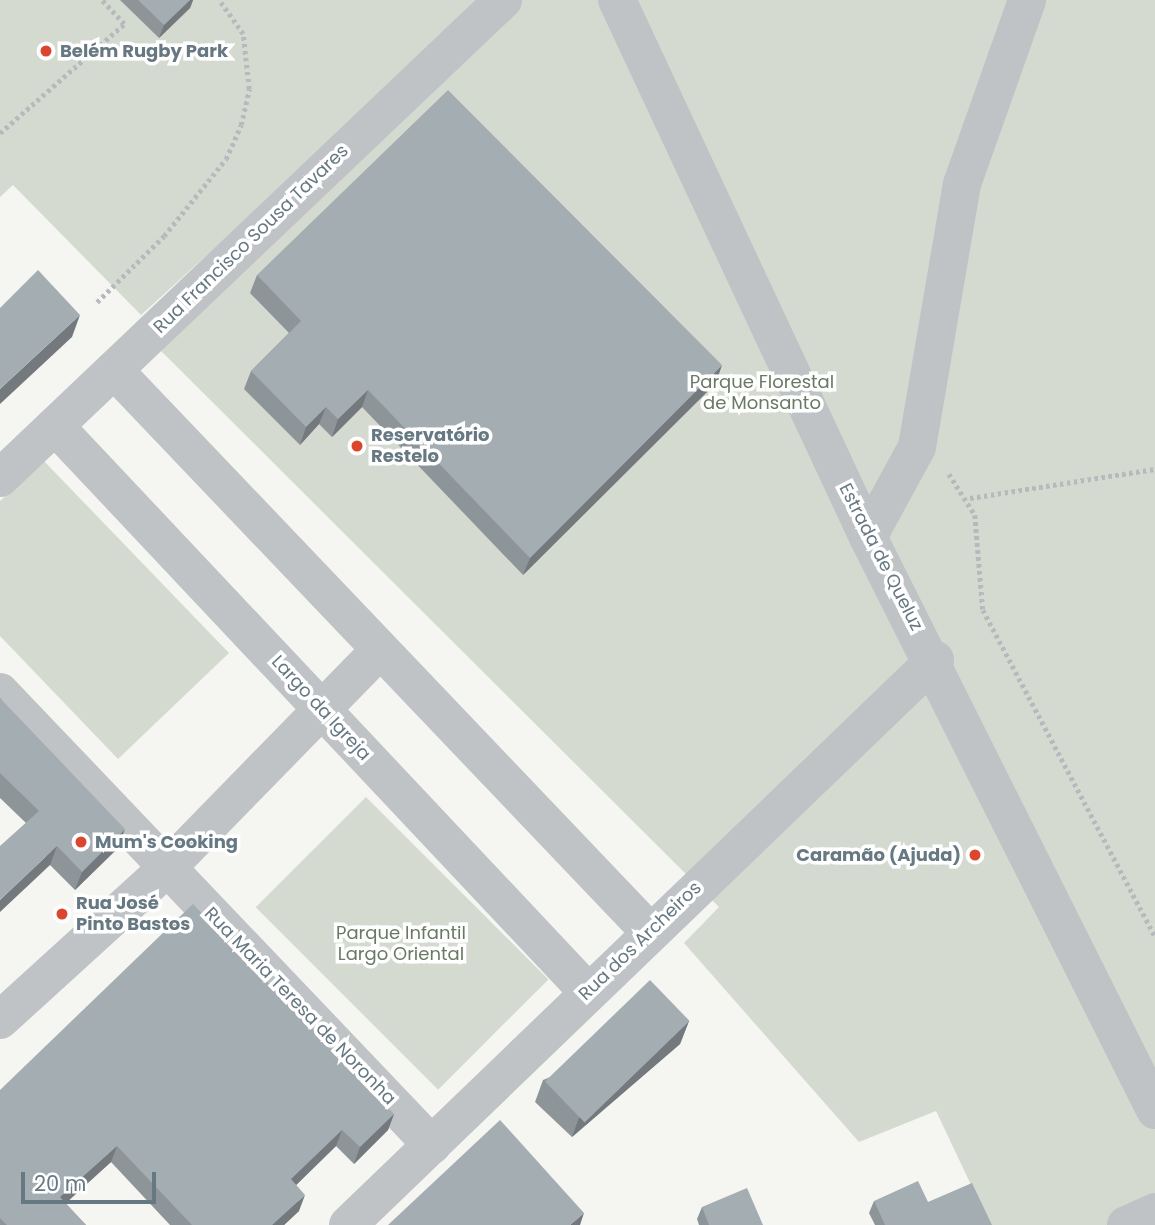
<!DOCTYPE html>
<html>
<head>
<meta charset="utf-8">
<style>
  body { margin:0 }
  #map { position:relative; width:1155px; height:1225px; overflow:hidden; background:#f5f5f2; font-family:Poppins,sans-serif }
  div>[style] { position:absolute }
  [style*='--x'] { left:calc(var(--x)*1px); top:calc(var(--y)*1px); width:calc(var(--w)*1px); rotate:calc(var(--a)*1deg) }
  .green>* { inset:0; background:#d5dad1; transform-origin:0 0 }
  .path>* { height:4.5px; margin-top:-2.25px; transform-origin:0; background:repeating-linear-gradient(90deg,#b7babc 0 3.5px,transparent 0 7px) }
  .minor>* { height:38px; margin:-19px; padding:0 19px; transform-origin:19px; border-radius:19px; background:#bfc3c6 }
  .wall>* { inset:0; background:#8d9599 }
  .shaded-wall>* { inset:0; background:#73797d }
  .building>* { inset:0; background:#a4adb2; transform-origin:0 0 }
  .dots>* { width:19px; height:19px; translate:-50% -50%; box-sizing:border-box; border:4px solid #fff; border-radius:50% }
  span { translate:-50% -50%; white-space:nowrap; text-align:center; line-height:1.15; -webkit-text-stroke:7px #fff; paint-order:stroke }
  .poi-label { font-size:18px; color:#667882; font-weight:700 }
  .left { translate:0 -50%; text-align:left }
  .right { translate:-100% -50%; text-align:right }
  .street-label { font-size:18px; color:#667882 }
  .park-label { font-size:18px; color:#6a7964 }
  .scale { position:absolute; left:21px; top:1172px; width:135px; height:32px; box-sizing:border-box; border:4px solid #667882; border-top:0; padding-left:9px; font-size:21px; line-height:24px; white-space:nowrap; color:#667882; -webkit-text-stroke:5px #fff; paint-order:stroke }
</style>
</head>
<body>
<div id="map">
  <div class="green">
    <i style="clip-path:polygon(0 0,1155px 0,1155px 1225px,990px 1225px,936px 1111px,859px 1142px,684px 943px,719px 907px,146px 336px,417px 64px,141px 315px,13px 185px,0 197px)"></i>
    <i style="clip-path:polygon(43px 460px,229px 653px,118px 759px,0 636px,0 501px)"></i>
    <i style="left:366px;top:797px;width:258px;height:156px;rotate:45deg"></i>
  </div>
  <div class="path">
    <i style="--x:0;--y:133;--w:165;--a:-41.3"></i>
    <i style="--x:124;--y:24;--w:33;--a:-133"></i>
    <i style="--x:97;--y:302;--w:94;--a:-44.6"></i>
    <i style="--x:164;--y:236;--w:99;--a:-51.2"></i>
    <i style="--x:226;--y:159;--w:37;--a:-66"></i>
    <i style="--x:241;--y:125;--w:37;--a:-77"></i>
    <i style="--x:249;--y:89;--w:55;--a:-96.2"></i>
    <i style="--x:243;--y:34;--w:42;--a:-125.2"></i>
    <i style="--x:949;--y:474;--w:49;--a:57.6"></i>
    <i style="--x:975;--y:515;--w:95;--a:85.2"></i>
    <i style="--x:983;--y:610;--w:369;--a:62.2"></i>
    <i style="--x:970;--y:498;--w:187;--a:-8.9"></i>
  </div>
  <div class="minor">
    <i style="--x:617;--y:0;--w:593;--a:64.95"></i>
    <i style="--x:868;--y:537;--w:641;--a:63.39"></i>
    <i style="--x:114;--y:370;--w:775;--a:46.36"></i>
    <i style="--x:55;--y:426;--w:776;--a:46.72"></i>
    <i style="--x:0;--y:478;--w:694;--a:-43.54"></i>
    <i style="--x:868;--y:537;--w:102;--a:-61.4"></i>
    <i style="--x:917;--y:447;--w:267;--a:-80.3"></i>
    <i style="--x:962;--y:184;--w:195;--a:-70.5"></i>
    <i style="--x:0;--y:692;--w:626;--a:46.36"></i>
    <i style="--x:0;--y:1020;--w:227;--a:-42.3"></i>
    <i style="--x:168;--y:867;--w:303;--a:-45.7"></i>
    <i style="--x:348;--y:1225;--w:815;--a:-43.91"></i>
    <i style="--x:1126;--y:1225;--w:32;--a:-24"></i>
  </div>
  <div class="wall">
    <i style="clip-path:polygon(120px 0,193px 0,190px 8px,159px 38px)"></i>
    <i style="clip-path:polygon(257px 275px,716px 383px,523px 575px,362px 407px,332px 437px,319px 424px,300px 445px,244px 389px,251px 371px,289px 333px,250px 293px)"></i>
    <i style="clip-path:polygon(0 698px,118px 848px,75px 890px,50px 865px,26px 823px,0 798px)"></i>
    <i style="clip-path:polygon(689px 1021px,680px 1044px,572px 1137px,535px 1102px,543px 1080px)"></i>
    <i style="clip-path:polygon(0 1090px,394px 1114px,388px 1130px,354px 1164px,336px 1146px,296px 1185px,299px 1211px,284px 1225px,170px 1225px,111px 1162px,65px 1203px,86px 1225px,0 1225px)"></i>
    <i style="clip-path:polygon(874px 1201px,928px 1202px,992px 1225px,875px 1225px,869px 1213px)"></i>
    <i style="clip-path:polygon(702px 1207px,763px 1225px,699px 1225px,697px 1219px)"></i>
  </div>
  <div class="shaded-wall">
    <i style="clip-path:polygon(190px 0,193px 0,190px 8px,159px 38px,164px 25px)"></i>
    <i style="clip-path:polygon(80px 315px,72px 337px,0 404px,0 389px)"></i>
    <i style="clip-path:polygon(722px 365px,716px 383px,523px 575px,530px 558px)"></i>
    <i style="clip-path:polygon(368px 390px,362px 407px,332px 437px,338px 419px)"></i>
    <i style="clip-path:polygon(326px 407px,319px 424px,300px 445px,306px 427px)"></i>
    <i style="clip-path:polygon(125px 829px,118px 848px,75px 890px,82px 872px)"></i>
    <i style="clip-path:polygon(57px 846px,50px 865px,0 912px,0 900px)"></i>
    <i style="clip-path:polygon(689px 1021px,680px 1044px,572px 1137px,580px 1115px)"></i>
    <i style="clip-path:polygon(394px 1114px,388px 1130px,354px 1164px,360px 1147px)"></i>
    <i style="clip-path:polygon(342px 1130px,336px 1146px,285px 1196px,291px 1179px)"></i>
    <i style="clip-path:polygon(117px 1146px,111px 1162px,54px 1214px,60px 1197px)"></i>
    <i style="clip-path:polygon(305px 1195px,299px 1211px,284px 1225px,272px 1225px)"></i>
    <i style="clip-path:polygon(584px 1213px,580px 1225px,570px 1225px)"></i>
  </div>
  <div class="building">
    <i style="clip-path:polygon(138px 0,190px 0,164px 25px)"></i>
    <i style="clip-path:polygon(448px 90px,722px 365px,530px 558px,368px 390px,338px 419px,326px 407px,306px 427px,251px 371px,301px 321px,257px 275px)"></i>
    <i style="clip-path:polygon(38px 270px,80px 315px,0 389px,0 308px)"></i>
    <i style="clip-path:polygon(0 698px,125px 829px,82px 872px,57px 846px,0 900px,0 846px,39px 811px,0 773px)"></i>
    <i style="clip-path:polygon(193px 904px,394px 1114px,360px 1147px,342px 1130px,291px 1179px,305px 1195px,272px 1225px,192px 1225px,117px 1146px,60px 1197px,86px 1225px,7px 1225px,0 1218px,0 1090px)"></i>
    <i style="left:650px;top:980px;width:57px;height:146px;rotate:46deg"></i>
    <i style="clip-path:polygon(500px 1120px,584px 1213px,570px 1225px,388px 1225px)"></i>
    <i style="clip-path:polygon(918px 1181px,928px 1202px,972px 1183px,992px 1225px,885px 1225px,874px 1201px)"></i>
    <i style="clip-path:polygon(747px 1188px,763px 1225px,709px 1225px,702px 1207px)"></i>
  </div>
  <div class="dots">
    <i style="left:46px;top:51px;background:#da462e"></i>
    <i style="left:357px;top:446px;background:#da462e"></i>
    <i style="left:81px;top:842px;background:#da462e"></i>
    <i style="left:975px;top:855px;background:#da462e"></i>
    <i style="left:62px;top:914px;background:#da462e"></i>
  </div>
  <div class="poi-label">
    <span class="left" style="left:60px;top:51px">Belém Rugby Park</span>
    <span class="left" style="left:371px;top:446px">Reservatório<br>Restelo</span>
    <span class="left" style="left:95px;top:842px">Mum's Cooking</span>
    <span class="right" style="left:961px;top:855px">Caramão (Ajuda)</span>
    <span class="left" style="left:76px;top:914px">Rua José<br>Pinto Bastos</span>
  </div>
  <div class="street-label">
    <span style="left:251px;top:239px;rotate:-44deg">Rua Francisco Sousa Tavares</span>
    <span style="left:881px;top:557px;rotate:63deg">Estrada de Queluz</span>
    <span style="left:321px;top:708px;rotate:47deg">Largo da Igreja</span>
    <span style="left:640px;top:941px;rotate:-44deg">Rua dos Archeiros</span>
    <span style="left:300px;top:1006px;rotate:46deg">Rua Maria Teresa de Noronha</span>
  </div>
  <div class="park-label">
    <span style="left:762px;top:393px">Parque Florestal<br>de Monsanto</span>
    <span style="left:401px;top:944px">Parque Infantil<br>Largo Oriental</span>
  </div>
  <div class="scale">20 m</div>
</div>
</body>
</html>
